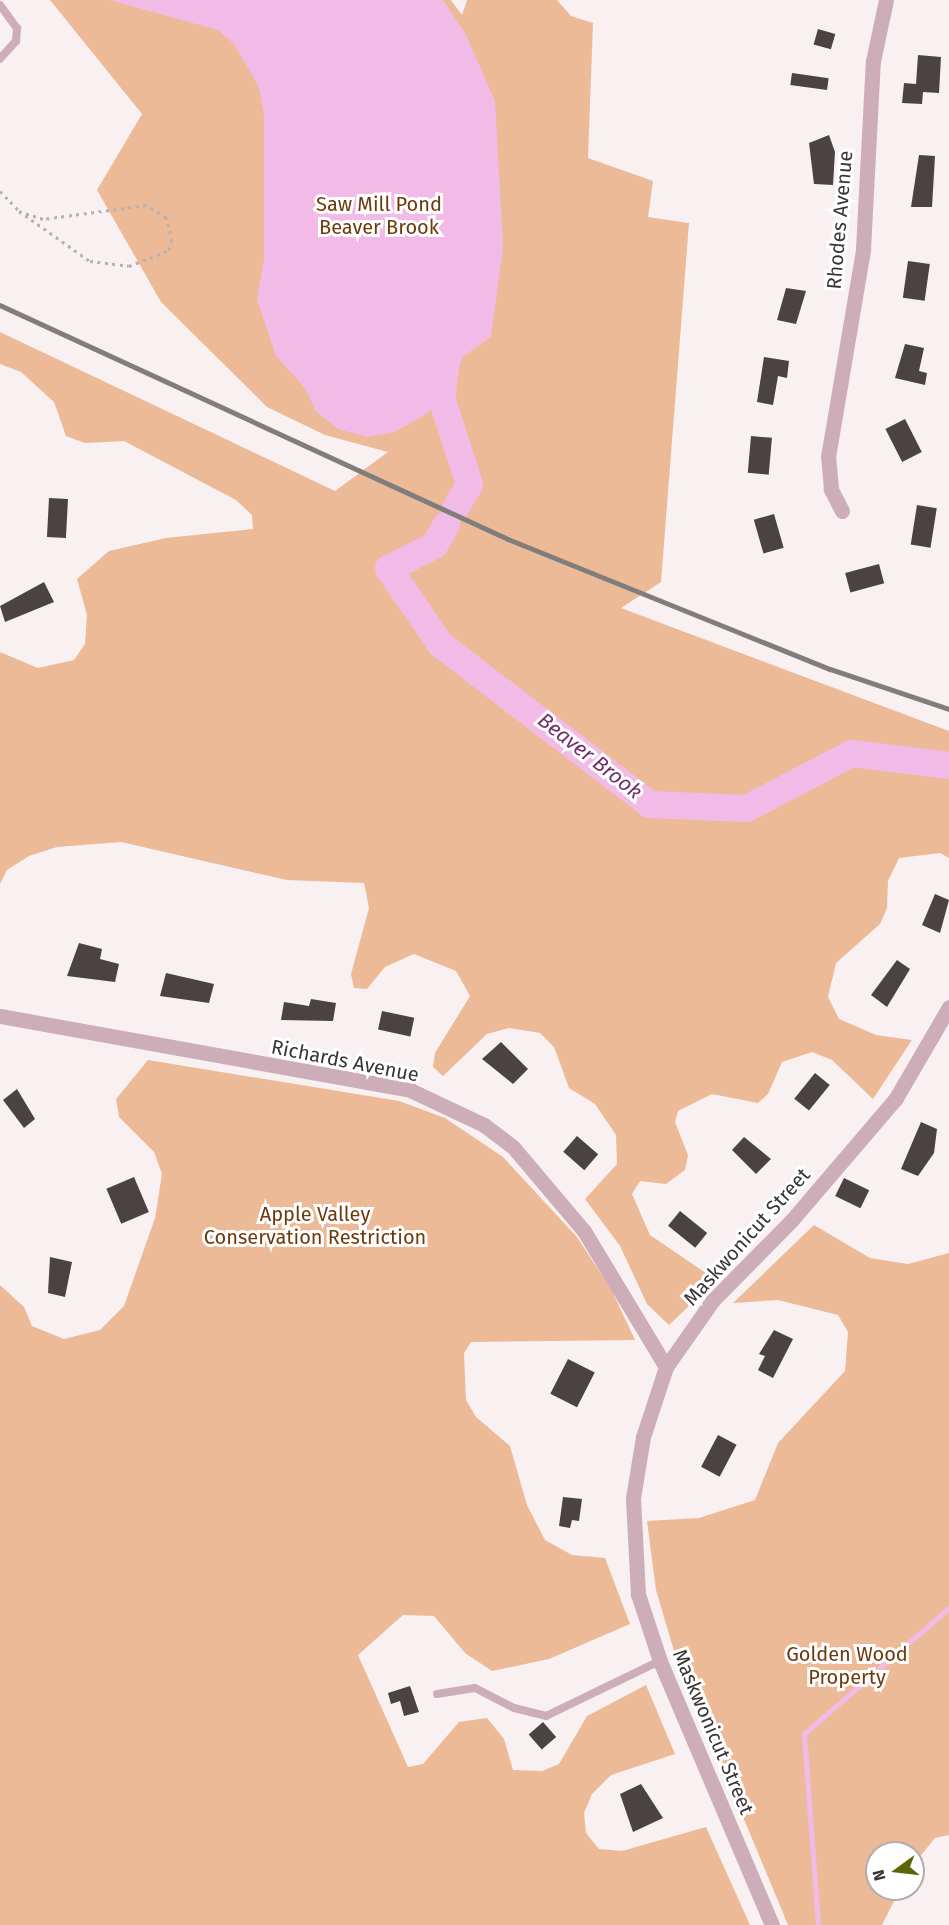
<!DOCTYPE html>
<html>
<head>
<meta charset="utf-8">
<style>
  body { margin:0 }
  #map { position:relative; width:949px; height:1925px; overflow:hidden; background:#f8f0f1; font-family:"Fira Sans",sans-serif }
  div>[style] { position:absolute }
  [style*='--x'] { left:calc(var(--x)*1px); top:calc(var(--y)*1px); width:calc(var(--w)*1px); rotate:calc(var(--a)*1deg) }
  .green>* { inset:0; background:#edba98 }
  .water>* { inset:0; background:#f2bbe7 }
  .stream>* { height:4.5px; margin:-2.25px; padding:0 2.25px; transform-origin:2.25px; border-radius:2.25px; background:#f2bbe7 }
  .river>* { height:27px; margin:-13.5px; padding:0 13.5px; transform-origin:13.5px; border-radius:13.5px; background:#f2bbe7 }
  .building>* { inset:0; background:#494342; transform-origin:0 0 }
  .path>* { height:3px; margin-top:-1.5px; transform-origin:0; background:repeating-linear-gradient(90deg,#b8b1b2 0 3px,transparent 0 7.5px) }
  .service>* { height:8px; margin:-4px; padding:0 4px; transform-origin:4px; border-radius:4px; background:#ccadb8 }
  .minor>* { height:15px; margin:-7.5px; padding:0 7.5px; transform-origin:7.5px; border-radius:7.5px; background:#ccadb8 }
  .rail>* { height:4.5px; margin:-2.25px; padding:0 2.25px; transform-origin:2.25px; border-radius:2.25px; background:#827d7d }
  span { translate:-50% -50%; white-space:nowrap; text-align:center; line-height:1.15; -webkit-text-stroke:6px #fff; paint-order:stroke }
  .park-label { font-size:20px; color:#6e390b }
  .street-label { font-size:20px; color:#383535 }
  .water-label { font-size:21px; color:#713168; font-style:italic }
  .north { position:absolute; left:865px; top:1841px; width:60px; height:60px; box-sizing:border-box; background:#fff; border:2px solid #afaeae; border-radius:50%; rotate:255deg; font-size:16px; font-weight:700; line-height:24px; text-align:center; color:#383535 }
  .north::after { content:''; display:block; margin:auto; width:21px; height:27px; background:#5c6609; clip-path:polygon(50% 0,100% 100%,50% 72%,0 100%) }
</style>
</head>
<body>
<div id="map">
  <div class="green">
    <i style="clip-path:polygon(50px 0,451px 0,462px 15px,467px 0,557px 0,571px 16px,593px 23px,588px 158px,653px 181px,648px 217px,689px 223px,661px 582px,621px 608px,949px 731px,949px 858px,940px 853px,899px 858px,888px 881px,887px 908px,880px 924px,836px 963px,828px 997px,839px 1019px,876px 1035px,912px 1040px,873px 1099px,832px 1060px,812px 1052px,782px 1062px,768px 1094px,758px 1103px,712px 1094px,678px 1111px,675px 1122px,688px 1155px,685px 1170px,666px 1184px,640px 1181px,632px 1194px,650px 1235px,716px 1280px,669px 1325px,647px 1304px,620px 1246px,585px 1199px,617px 1164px,616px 1135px,595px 1104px,569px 1088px,554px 1047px,540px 1033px,509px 1028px,487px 1034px,443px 1076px,433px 1067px,435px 1053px,470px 996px,456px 971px,414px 954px,385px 967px,367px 989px,354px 988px,351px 974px,369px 908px,364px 883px,287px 880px,121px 842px,57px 847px,29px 856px,7px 870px,0 884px,0 652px,38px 668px,74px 660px,85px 644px,87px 615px,77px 579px,109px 551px,166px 538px,253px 529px,252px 515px,236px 500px,124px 441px,85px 443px,66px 436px,54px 402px,21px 372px,0 364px,0 332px,335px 491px,388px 452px,325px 435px,267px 407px,161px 302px,97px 190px,142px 114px)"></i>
    <i style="clip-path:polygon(148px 1060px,399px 1101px,445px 1118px,503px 1157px,577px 1237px,611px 1289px,635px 1340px,471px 1342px,464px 1353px,466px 1400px,476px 1417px,510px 1446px,527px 1505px,545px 1540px,572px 1555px,605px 1558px,630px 1624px,549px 1659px,492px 1671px,465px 1653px,434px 1616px,403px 1615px,358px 1655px,408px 1767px,423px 1764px,459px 1722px,487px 1718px,504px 1739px,513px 1770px,542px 1771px,559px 1764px,587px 1716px,646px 1685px,675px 1754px,611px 1775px,592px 1794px,584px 1813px,586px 1833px,599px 1849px,622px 1851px,706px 1827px,750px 1925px,0 1925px,0 1285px,24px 1307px,32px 1326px,64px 1339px,100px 1330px,124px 1306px,155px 1218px,162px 1174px,154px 1152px,119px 1117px,116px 1099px)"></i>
    <i style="clip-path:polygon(814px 1225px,870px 1258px,908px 1264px,949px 1253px,949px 1835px,935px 1838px,913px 1865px,913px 1853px,877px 1853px,877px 1889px,900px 1889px,882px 1925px,788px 1925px,674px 1651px,656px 1590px,647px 1521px,699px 1518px,755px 1500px,778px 1443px,845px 1371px,848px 1332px,838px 1315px,778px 1300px,733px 1303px)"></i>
  </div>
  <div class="water">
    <i style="clip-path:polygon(110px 0,443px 0,465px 33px,495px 101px,503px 247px,491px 337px,465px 355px,428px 413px,395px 432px,367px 437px,338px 429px,316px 411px,305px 388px,276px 356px,257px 299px,264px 260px,264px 114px,259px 87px,234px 44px,218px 30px)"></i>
  </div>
  <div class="stream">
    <i style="--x:818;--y:1925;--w:192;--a:-94.2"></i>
    <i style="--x:804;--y:1734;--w:192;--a:-41"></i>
  </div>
  <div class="river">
    <i style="--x:446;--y:362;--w:35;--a:98"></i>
    <i style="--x:441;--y:397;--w:91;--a:72.2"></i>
    <i style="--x:469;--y:484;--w:26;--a:121"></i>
    <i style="--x:446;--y:524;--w:24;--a:120"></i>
    <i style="--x:434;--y:545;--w:51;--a:153.4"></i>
    <i style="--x:388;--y:568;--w:92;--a:55.6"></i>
    <i style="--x:440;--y:644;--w:263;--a:37.4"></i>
    <i style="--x:649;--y:804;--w:97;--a:2.4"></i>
    <i style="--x:746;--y:808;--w:119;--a:-27.6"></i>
    <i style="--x:851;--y:753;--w:99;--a:7"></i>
  </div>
  <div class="building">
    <i style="left:818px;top:29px;width:18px;height:16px;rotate:16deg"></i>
    <i style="clip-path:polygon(918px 55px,941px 57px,939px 93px,923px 92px,922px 104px,902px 103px,904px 83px,916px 84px)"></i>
    <i style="left:792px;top:73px;width:37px;height:12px;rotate:8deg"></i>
    <i style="clip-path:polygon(829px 135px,835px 152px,833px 185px,814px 184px,809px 143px)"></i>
    <i style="clip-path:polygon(919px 155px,935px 156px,932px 207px,911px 207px)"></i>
    <i style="left:908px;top:261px;width:22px;height:37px;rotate:8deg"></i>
    <i style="clip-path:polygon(786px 288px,806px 291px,796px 324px,777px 320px)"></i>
    <i style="clip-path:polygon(905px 344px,924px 348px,919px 371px,927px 373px,925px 385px,895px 378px)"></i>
    <i style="clip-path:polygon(764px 357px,789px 361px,787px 378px,778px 376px,773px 405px,757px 402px)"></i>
    <i style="left:905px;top:419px;width:37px;height:22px;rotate:63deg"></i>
    <i style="left:751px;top:436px;width:21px;height:37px;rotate:5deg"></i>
    <i style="left:49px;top:498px;width:19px;height:39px;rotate:3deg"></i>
    <i style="left:917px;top:505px;width:20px;height:40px;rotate:9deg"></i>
    <i style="left:774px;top:514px;width:35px;height:21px;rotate:74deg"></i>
    <i style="left:879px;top:564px;width:20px;height:35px;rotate:75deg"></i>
    <i style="clip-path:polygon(44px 582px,54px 602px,5px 622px,0 606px)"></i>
    <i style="clip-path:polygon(935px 894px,949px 900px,940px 933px,922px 925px)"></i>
    <i style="clip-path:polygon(79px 943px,102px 949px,100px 959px,119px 964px,115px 982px,67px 976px)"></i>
    <i style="clip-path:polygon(897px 960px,910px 969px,887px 1007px,871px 995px)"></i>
    <i style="clip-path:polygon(166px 973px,214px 984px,209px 1003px,160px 996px)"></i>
    <i style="clip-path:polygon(311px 999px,336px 1003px,333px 1021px,281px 1020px,284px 1002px,309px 1006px)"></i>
    <i style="left:382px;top:1011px;width:33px;height:19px;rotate:12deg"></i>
    <i style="clip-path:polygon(501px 1042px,528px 1069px,513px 1084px,482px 1059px)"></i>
    <i style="left:815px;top:1073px;width:19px;height:33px;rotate:39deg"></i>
    <i style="clip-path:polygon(17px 1089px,35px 1119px,24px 1128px,3px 1100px)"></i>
    <i style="clip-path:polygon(921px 1122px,937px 1129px,934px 1153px,918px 1176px,901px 1169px)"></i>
    <i style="left:577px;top:1136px;width:28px;height:21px;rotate:41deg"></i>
    <i style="clip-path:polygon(744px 1137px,771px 1159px,756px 1174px,732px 1150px)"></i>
    <i style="left:134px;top:1177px;width:38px;height:30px;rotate:67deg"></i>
    <i style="left:844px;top:1178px;width:28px;height:20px;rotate:26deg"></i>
    <i style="left:680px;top:1211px;width:35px;height:19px;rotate:39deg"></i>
    <i style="clip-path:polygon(50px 1257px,72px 1262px,65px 1297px,48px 1293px)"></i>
    <i style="clip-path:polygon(774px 1330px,793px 1339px,773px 1378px,758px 1370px,765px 1356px,759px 1354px)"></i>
    <i style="left:568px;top:1359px;width:30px;height:39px;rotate:27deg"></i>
    <i style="left:718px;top:1435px;width:21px;height:36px;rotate:28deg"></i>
    <i style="clip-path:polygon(563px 1497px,582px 1499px,579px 1521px,572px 1520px,570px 1528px,559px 1526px)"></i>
    <i style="clip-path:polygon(410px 1686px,419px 1712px,404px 1716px,400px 1701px,391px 1704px,388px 1693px)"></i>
    <i style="left:543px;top:1722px;width:20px;height:19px;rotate:49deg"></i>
    <i style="clip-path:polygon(641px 1784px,663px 1818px,633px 1832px,620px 1794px)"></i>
  </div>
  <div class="path">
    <i style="--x:0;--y:191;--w:28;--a:46"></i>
    <i style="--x:19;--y:211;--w:87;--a:35.2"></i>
    <i style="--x:90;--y:261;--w:39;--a:7"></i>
    <i style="--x:129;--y:266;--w:43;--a:-21.8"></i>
    <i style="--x:169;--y:250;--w:9;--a:-72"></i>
    <i style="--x:172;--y:241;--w:25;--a:-104"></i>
    <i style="--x:166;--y:217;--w:23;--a:-149"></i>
    <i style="--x:146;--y:205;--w:104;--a:172.3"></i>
    <i style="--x:43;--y:219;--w:25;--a:-162"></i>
  </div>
  <div class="service">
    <i style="--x:0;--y:5;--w:29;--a:54"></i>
    <i style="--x:17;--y:28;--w:13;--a:94"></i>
    <i style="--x:16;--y:41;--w:24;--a:132"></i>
    <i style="--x:437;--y:1694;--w:38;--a:-9"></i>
    <i style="--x:475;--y:1688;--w:44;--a:27.1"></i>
    <i style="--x:514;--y:1708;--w:33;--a:14"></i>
    <i style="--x:546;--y:1716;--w:127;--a:-25.8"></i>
  </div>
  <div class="minor">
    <i style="--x:842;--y:511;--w:25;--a:-117"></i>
    <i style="--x:831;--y:489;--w:32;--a:-95"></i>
    <i style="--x:828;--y:457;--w:211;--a:-80.4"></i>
    <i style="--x:863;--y:249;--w:188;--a:-87"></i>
    <i style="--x:873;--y:61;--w:62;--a:-78"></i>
    <i style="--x:0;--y:1016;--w:417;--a:10.2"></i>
    <i style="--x:410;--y:1090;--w:82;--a:25.3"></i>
    <i style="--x:484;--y:1125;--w:36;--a:37"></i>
    <i style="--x:513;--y:1147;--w:110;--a:49.8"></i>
    <i style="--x:584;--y:1231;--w:159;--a:58.9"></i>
    <i style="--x:772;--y:1925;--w:287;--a:-113"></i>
    <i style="--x:660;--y:1661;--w:71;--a:-108.2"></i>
    <i style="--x:638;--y:1594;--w:96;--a:-93"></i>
    <i style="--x:633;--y:1498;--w:62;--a:-80.7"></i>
    <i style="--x:643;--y:1437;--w:74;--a:-71.8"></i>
    <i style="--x:666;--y:1367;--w:82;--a:-55"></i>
    <i style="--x:713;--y:1300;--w:111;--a:-45.4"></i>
    <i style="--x:791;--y:1221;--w:162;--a:-49.5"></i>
    <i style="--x:896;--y:1098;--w:105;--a:-59.8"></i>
  </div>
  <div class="rail">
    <i style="--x:0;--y:305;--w:559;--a:24.73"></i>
    <i style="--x:508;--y:539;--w:347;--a:22"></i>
    <i style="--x:830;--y:669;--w:126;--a:18.6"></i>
  </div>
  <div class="park-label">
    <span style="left:379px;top:216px">Saw Mill Pond<br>Beaver Brook</span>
    <span style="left:315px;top:1226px">Apple Valley<br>Conservation Restriction</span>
    <span style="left:847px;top:1666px">Golden Wood<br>Property</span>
  </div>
  <div class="street-label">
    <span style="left:840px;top:220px;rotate:-85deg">Rhodes Avenue</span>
    <span style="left:345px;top:1061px;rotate:11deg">Richards Avenue</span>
    <span style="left:747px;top:1237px;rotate:-48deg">Maskwonicut Street</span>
    <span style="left:713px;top:1732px;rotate:67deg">Maskwonicut Street</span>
  </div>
  <div class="water-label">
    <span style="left:590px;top:756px;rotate:38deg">Beaver Brook</span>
  </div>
  <div class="north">N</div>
</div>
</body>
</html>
